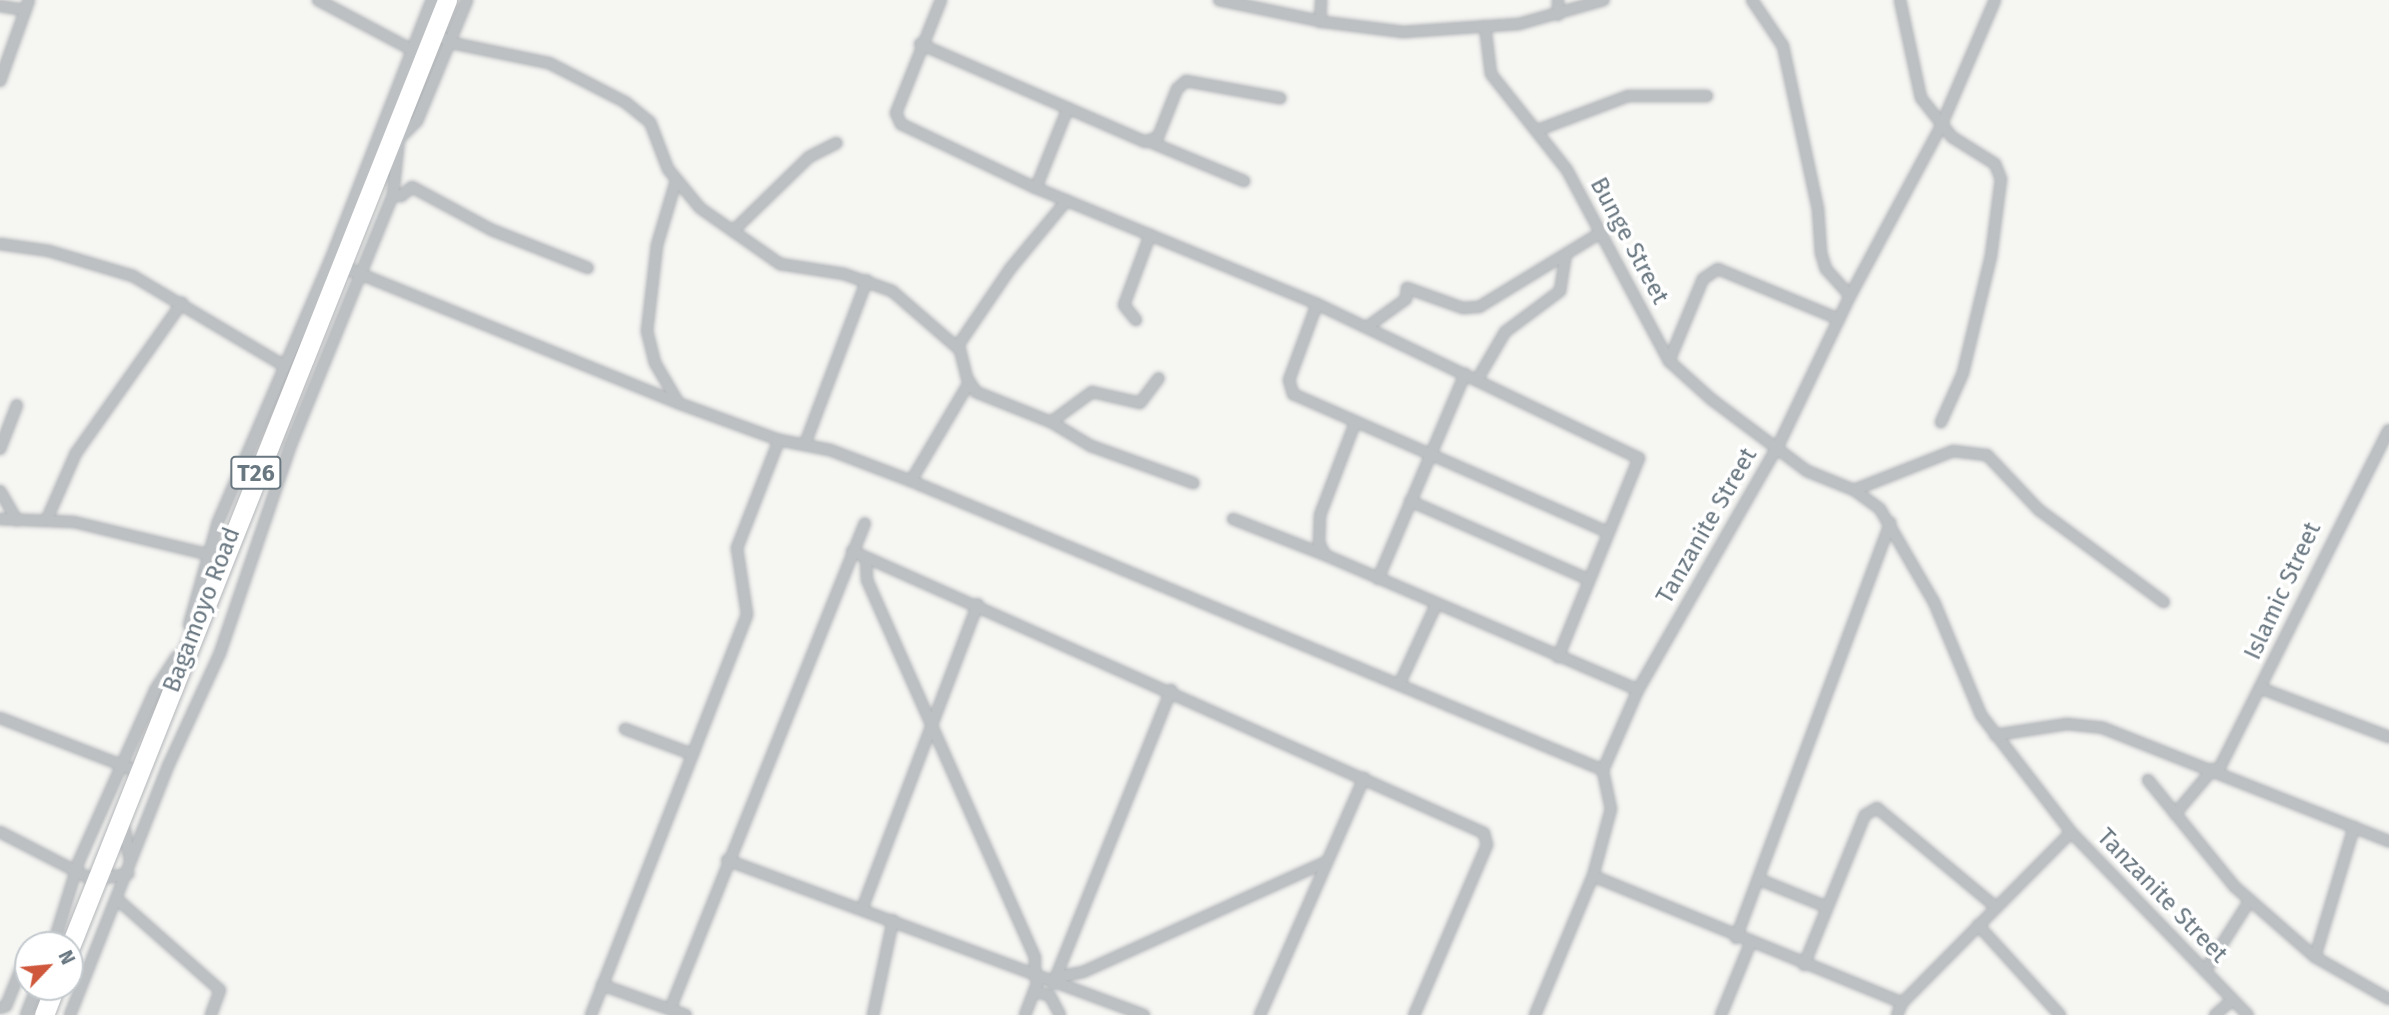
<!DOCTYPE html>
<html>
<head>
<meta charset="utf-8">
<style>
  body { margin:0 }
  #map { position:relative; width:2389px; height:1015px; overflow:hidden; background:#f6f6f3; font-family:"Fira Sans",sans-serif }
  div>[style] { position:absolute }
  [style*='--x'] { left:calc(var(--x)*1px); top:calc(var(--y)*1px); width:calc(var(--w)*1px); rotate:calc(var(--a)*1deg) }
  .roads { filter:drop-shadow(0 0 2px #b2b5b8) drop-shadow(0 0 2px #b2b5b8) }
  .minor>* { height:10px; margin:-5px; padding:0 5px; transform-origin:5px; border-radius:5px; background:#bcc0c3 }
  .trunk>* { height:19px; margin:-9.5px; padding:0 9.5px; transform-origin:9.5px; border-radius:9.5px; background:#fff }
  span { translate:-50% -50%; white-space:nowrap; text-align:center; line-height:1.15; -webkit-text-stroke:7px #fff; paint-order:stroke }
  .shield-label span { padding:2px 5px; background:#fff; border:2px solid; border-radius:5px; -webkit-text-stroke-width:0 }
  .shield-label { font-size:23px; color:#697781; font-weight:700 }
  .street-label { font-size:24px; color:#697781 }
  .north { position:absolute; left:14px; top:931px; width:70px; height:70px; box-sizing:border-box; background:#fff; border:2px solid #c3c9cd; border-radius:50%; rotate:64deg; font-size:19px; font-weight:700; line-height:28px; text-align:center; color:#697781 }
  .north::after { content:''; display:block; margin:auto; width:24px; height:32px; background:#cf573b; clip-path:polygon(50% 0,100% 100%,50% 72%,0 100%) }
</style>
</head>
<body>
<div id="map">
  <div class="roads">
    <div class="minor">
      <i style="--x:318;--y:0;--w:115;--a:27.9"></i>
      <i style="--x:941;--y:0;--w:122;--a:111.7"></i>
      <i style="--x:896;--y:113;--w:12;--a:66"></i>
      <i style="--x:901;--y:124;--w:149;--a:25.4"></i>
      <i style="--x:1036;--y:188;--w:304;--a:22.4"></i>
      <i style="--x:1317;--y:304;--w:357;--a:25.6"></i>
      <i style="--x:1639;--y:458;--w:215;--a:112.1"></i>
      <i style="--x:1219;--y:0;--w:107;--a:11.8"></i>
      <i style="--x:1324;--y:22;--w:80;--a:7.2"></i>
      <i style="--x:1403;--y:32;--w:116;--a:-3.9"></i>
      <i style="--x:1519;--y:24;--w:88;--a:-15.8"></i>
      <i style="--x:1558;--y:0;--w:15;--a:90"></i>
      <i style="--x:1752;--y:0;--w:55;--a:56"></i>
      <i style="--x:1783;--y:46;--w:167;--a:77.9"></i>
      <i style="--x:1818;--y:209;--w:44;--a:86.1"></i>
      <i style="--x:1821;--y:253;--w:17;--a:73"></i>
      <i style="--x:1826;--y:269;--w:36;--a:48"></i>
      <i style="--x:1900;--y:0;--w:100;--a:77.9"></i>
      <i style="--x:1921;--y:98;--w:50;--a:51.5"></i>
      <i style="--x:1952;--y:137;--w:51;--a:32.1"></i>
      <i style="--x:1995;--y:164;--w:16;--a:68"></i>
      <i style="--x:2001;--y:179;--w:78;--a:97.4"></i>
      <i style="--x:1991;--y:256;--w:120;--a:103.5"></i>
      <i style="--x:1963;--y:373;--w:54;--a:114.2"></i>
      <i style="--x:0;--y:6;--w:26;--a:9"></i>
      <i style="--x:1320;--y:22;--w:22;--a:-87"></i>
      <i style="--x:1485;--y:26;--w:48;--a:82.9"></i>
      <i style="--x:1491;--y:74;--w:122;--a:51.6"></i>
      <i style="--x:1567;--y:170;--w:217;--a:61.9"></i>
      <i style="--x:1669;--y:361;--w:57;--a:42.1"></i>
      <i style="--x:1711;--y:399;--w:120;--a:36.9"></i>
      <i style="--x:1807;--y:471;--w:51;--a:22"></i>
      <i style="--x:1854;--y:490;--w:32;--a:36"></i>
      <i style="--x:1880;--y:509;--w:108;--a:59.9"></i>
      <i style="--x:1934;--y:602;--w:122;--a:67.4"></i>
      <i style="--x:1981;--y:715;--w:148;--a:52.4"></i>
      <i style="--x:2071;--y:832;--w:255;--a:46"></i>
      <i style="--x:435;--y:33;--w:20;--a:30"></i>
      <i style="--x:452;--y:43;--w:99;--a:11.7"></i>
      <i style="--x:549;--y:63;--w:85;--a:27.2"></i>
      <i style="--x:625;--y:102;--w:32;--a:39"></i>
      <i style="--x:650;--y:122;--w:50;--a:69"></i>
      <i style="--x:668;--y:169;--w:50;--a:50.6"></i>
      <i style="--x:700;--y:208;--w:98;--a:35"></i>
      <i style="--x:780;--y:264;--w:65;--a:8.9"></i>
      <i style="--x:844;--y:274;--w:51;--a:19.5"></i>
      <i style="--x:892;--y:291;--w:90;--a:40.9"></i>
      <i style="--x:960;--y:350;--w:29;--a:76"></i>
      <i style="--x:967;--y:378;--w:17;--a:57"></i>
      <i style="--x:976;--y:392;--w:81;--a:21.8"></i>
      <i style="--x:1051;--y:422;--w:51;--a:-36.2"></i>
      <i style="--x:1092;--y:392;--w:49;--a:12.9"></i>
      <i style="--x:1140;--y:403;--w:31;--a:-53"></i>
      <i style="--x:920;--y:44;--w:245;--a:23.5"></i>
      <i style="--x:1145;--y:142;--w:14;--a:-21"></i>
      <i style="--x:1158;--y:137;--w:52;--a:-68.4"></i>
      <i style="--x:1177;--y:89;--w:12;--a:-42"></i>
      <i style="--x:1186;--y:81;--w:96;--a:10.3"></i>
      <i style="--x:0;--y:81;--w:86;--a:-70.3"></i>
      <i style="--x:1538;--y:130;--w:96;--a:-20.7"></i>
      <i style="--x:1628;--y:96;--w:79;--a:0"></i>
      <i style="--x:1150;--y:142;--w:102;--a:22.5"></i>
      <i style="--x:676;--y:181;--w:67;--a:106.5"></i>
      <i style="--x:657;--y:245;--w:87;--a:96.6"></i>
      <i style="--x:647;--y:331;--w:33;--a:76"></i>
      <i style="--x:655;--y:363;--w:45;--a:59.5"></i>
      <i style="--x:1036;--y:188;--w:86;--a:-68.2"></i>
      <i style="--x:393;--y:195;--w:8;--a:7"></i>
      <i style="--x:401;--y:196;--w:14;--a:-39"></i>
      <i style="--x:412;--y:187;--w:91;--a:28.3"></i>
      <i style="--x:492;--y:230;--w:103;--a:21.6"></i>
      <i style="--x:733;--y:231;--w:106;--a:-44.2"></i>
      <i style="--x:809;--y:157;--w:31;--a:-27"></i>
      <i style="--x:0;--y:244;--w:49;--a:8.1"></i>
      <i style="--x:49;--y:251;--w:88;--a:16.6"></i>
      <i style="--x:133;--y:276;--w:174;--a:30.7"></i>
      <i style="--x:343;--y:267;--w:362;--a:22.1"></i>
      <i style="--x:678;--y:403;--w:108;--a:20.1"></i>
      <i style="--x:779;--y:440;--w:52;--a:11.1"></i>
      <i style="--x:830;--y:450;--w:87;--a:20.9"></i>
      <i style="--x:911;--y:481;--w:750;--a:22.67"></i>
      <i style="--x:1317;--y:304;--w:81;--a:110.2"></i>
      <i style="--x:1289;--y:380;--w:15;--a:74"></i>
      <i style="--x:1293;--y:394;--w:344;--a:23.7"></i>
      <i style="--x:1136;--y:320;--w:19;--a:-129"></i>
      <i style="--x:1124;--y:305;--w:75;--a:-69.6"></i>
      <i style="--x:1367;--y:327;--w:48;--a:-35.7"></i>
      <i style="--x:1406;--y:299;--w:11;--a:-85"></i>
      <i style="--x:1407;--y:288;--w:59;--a:19.7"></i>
      <i style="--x:1463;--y:308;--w:16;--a:-4"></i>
      <i style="--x:1479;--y:307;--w:142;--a:-31.4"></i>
      <i style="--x:957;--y:347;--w:94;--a:-55.8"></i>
      <i style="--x:1010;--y:269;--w:89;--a:-50.4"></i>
      <i style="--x:1669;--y:361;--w:89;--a:-67.5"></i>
      <i style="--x:1703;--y:279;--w:18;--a:-34"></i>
      <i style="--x:1718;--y:269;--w:131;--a:22.5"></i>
      <i style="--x:1477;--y:380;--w:56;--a:-59.7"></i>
      <i style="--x:1505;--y:332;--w:69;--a:-36.7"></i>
      <i style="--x:1560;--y:291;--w:37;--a:-81"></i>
      <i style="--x:1051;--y:422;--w:47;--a:31"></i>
      <i style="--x:1091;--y:446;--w:109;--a:19.9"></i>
      <i style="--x:1355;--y:423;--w:98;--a:110.8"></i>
      <i style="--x:1320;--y:515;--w:28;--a:92"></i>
      <i style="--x:1319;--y:543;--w:13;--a:63"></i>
      <i style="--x:1325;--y:555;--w:341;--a:23.3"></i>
      <i style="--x:805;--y:444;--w:175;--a:-69.3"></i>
      <i style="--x:0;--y:449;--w:47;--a:-68.9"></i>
      <i style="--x:911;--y:481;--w:114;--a:-59.4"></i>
      <i style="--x:1854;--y:490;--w:106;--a:-21.5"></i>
      <i style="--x:1953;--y:451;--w:34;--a:7"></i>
      <i style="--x:1987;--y:455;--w:76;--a:46.6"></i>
      <i style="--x:2039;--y:510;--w:155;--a:36.4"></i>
      <i style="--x:0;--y:491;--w:34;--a:60"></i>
      <i style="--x:1410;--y:501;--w:194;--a:23.7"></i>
      <i style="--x:0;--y:519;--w:74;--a:2.3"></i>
      <i style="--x:74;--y:522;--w:140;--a:13.6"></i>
      <i style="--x:47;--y:519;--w:72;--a:-66.3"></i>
      <i style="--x:76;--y:453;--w:184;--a:-54.8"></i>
      <i style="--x:1233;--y:519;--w:99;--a:21.4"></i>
      <i style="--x:852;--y:551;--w:692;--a:24.05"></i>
      <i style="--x:1484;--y:833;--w:12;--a:76"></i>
      <i style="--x:1487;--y:845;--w:185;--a:113.2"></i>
      <i style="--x:866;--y:560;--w:20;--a:87"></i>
      <i style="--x:867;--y:580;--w:413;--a:66"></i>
      <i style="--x:1035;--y:957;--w:20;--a:90"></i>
      <i style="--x:1378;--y:579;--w:223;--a:-67"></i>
      <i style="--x:189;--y:625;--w:107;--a:-74.3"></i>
      <i style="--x:218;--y:522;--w:284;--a:-66.8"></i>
      <i style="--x:330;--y:261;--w:280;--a:-68.7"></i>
      <i style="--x:1399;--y:685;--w:88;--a:-65.2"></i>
      <i style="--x:2260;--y:688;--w:138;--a:20.8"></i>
      <i style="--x:0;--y:718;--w:149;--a:21.2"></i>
      <i style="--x:625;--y:729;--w:72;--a:20.5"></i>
      <i style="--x:1995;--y:735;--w:73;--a:-8.7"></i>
      <i style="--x:2067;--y:724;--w:36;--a:6"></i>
      <i style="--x:2103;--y:728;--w:308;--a:21.6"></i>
      <i style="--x:2218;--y:771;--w:381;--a:-63.4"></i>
      <i style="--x:2148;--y:780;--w:138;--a:50.9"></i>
      <i style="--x:2235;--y:887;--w:106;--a:41.2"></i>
      <i style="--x:2315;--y:957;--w:85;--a:29.6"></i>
      <i style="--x:2175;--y:814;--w:59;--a:-49.8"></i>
      <i style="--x:123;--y:819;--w:43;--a:80.5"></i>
      <i style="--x:0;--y:832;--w:105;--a:27.3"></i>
      <i style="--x:93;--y:880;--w:36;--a:-10"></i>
      <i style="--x:727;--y:860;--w:445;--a:20.4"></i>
      <i style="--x:1593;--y:876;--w:334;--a:22.3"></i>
      <i style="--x:1758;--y:879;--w:74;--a:22.1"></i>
      <i style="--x:117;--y:899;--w:137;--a:41.5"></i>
      <i style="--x:220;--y:990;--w:27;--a:110"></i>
      <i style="--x:862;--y:909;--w:326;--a:-69.2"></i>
      <i style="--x:1978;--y:925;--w:122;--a:47.7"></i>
      <i style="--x:1736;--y:938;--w:443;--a:-69.6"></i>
      <i style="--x:53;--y:945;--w:88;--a:-72.8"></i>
      <i style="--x:79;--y:861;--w:187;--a:-66"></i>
      <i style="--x:155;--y:690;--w:40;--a:-57.1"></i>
      <i style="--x:2315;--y:957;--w:136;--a:-73.3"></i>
      <i style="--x:1804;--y:965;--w:162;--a:-67.9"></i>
      <i style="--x:1865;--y:815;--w:14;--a:-30"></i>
      <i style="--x:1877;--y:808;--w:155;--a:39.8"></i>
      <i style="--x:2205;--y:971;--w:84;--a:-57.6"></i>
      <i style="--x:1057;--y:977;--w:26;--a:-11"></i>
      <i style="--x:1083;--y:972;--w:267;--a:-24.4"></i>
      <i style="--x:1053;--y:984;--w:317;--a:-68.1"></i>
      <i style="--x:602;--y:985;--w:89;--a:19.7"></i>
      <i style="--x:1034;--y:991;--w:17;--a:17"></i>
      <i style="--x:1050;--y:996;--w:21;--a:62"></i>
      <i style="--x:671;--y:1007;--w:521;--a:-68.16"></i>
      <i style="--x:0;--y:1008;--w:6;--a:-18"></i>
      <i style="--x:6;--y:1006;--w:38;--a:-68"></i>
      <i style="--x:20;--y:971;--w:9;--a:-32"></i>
      <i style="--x:26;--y:1015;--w:30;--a:-69"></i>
      <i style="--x:70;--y:1015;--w:270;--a:-68.5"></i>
      <i style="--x:169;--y:764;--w:122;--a:-65.3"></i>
      <i style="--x:220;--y:653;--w:218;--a:-71.2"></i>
      <i style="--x:290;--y:447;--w:272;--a:-67.8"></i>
      <i style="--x:393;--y:195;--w:56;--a:-83.9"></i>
      <i style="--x:399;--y:139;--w:25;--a:-45"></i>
      <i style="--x:417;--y:121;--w:131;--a:-67.5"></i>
      <i style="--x:591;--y:1015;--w:430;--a:-68.7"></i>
      <i style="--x:747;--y:614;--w:67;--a:-98.6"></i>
      <i style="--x:737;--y:548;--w:116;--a:-68.7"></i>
      <i style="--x:873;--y:1015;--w:97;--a:-78.1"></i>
      <i style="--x:1025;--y:1015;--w:40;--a:-69"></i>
      <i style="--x:1260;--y:1015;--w:259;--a:-66.3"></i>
      <i style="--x:1535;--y:1015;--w:151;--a:-67.4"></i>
      <i style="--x:1593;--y:876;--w:69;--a:-75"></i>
      <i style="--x:1611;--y:809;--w:40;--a:-102"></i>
      <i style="--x:1603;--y:770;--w:87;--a:-66.4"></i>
      <i style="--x:1638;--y:690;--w:281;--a:-60.2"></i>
      <i style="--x:1778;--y:446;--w:166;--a:-64.4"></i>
      <i style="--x:1850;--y:296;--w:193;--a:-61.8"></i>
      <i style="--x:1941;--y:126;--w:137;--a:-66.8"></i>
      <i style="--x:1721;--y:1015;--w:77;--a:-67.8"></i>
      <i style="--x:1897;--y:1015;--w:13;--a:-67"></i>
      <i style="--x:1902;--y:1003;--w:240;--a:-45.3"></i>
      <i style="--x:2215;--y:1015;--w:23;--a:-41"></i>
    </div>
    <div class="trunk">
      <i style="--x:70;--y:947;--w:1019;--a:-68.29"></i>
      <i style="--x:44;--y:1015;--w:30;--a:-69"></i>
    </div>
  </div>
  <div class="shield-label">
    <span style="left:256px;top:473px">T26</span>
  </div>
  <div class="street-label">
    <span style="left:1629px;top:241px;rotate:62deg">Bunge Street</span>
    <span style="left:1707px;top:526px;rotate:-60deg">Tanzanite Street</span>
    <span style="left:2283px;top:591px;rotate:-65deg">Islamic Street</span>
    <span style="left:202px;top:610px;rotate:-69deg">Bagamoyo Road</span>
    <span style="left:2162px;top:896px;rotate:46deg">Tanzanite Street</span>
  </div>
  <div class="north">N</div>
</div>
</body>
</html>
